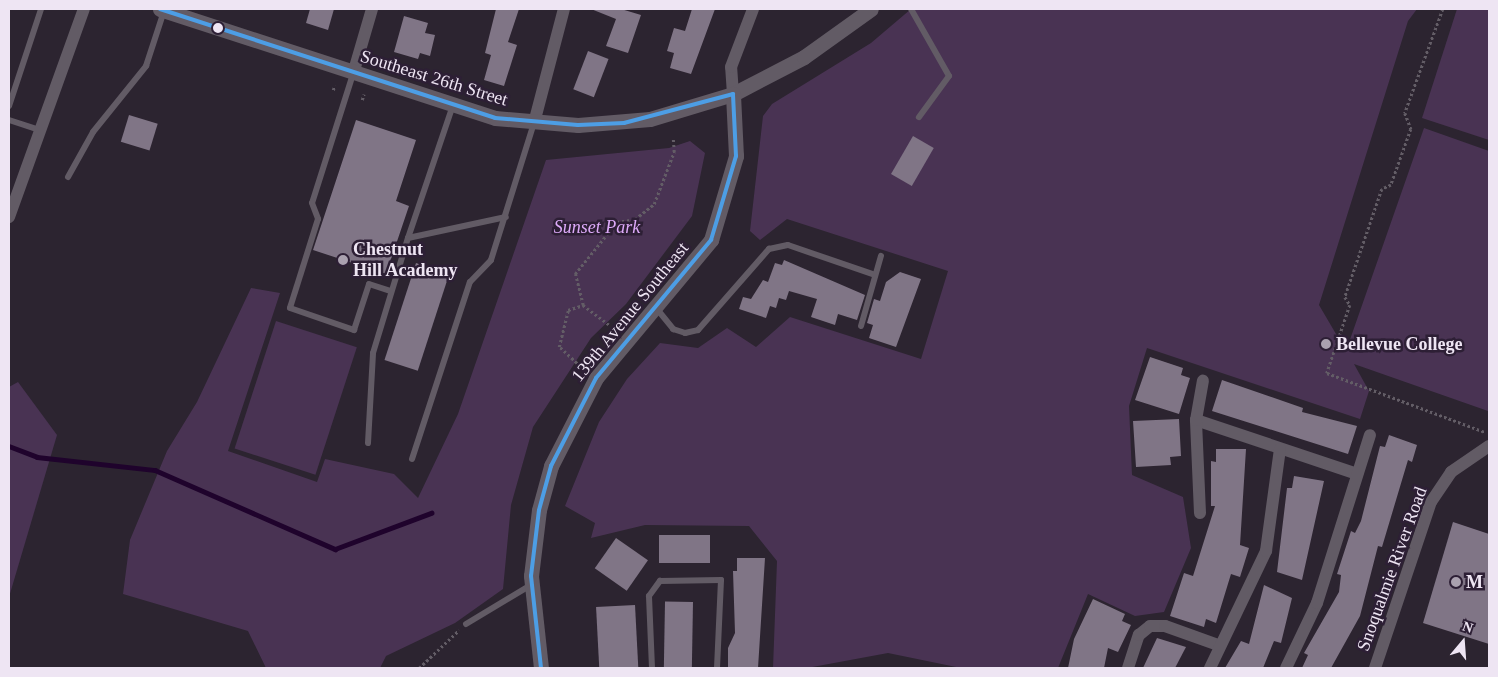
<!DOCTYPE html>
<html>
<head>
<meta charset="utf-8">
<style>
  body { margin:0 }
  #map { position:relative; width:1498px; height:677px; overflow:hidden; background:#2c2430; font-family:"Times New Roman",serif }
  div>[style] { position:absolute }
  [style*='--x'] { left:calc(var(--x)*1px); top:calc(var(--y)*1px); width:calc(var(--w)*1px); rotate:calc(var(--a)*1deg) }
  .green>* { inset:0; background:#493353; transform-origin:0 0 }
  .stream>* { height:4.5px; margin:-2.25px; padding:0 2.25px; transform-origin:2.25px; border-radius:2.25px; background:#1f032c }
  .building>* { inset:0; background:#807586; transform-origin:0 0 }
  .path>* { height:2.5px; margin-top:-1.25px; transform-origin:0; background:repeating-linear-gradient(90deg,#635d66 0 2.5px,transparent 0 5px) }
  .service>* { height:6px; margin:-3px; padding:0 3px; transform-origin:3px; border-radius:3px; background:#625b65 }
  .minor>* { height:12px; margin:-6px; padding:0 6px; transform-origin:6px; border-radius:6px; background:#625b65 }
  .tertiary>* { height:15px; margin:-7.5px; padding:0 7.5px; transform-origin:7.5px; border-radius:7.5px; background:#625b65 }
  .bus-1>* { height:4px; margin:-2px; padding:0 2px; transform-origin:2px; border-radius:2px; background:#4d9ee5 }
  .dots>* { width:14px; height:14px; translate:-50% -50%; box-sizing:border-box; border:2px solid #2d1f35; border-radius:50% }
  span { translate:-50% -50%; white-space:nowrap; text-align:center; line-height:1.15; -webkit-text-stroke:5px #2d1f35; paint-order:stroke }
  .street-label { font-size:18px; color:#eee5f3 }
  .park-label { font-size:18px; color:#ddaaf9; font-style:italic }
  .poi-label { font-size:18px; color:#eee5f3; font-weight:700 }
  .left { translate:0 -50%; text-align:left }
  .frame { position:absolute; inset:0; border:10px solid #eee5f3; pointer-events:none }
  .north { position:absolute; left:1438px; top:617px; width:50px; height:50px; -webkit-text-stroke:4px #2d1f35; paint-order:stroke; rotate:18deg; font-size:14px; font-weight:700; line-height:20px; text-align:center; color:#eee5f3 }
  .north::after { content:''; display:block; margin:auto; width:18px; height:22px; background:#eee5f3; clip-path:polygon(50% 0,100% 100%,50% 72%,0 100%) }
</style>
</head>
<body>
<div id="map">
  <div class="green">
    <i style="clip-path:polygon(911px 9px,1417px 9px,1408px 21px,1319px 305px,1346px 351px,1424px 128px,1489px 151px,1488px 411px,1354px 364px,1369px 391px,1360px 419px,1147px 348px,1129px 406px,1132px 475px,1183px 497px,1191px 548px,1164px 612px,1135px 616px,1088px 594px,1058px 668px,961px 668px,888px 653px,807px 668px,773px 668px,777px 561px,749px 526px,645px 525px,591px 538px,595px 523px,565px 506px,599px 422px,627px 379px,660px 343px,698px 348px,727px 328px,756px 347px,790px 317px,921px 359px,948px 271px,787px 219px,760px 240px,750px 231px,763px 116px,772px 104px,871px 43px)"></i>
    <i style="clip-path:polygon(1457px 9px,1489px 9px,1489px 140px,1422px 118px)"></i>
    <i style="clip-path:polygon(690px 141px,705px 153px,692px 216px,626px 304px,591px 338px,533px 427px,511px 505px,503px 589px,455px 623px,386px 656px,380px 668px,266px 668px,248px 631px,123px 594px,130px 540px,167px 451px,197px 402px,251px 288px,280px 293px,228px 451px,317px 482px,325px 459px,394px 474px,418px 498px,458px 414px,546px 160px,669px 148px)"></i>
    <i style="left:276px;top:321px;width:85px;height:134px;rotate:18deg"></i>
    <i style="clip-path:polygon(18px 382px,57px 435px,9px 597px,9px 387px)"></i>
  </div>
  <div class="stream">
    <i style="--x:9;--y:446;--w:30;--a:21"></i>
    <i style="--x:37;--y:457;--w:119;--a:6.3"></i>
    <i style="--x:155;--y:470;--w:197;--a:23.7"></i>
    <i style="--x:335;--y:549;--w:103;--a:-20.6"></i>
  </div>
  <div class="building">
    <i style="clip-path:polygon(310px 9px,334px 9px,328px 30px,306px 23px)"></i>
    <i style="clip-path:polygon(496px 9px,519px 9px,508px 42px,517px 45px,504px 86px,484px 80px,491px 55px,485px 53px)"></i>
    <i style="clip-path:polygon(591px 9px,621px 9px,641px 15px,628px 53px,606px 46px,616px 19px)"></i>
    <i style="clip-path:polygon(692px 9px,715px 9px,691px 74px,670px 68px,674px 53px,667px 51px,674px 28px,685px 31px)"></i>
    <i style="clip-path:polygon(404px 16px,428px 23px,425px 33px,435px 35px,430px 56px,420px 53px,418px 59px,394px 52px)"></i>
    <i style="left:588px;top:51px;width:22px;height:41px;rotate:21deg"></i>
    <i style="left:129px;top:115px;width:30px;height:28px;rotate:17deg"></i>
    <i style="clip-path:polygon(356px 120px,416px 140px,396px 201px,409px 206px,386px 274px,313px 250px)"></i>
    <i style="left:913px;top:136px;width:24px;height:44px;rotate:30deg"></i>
    <i style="clip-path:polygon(784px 260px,865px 295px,857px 320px,838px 314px,835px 325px,811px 317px,817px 299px,789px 291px,786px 300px,779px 298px,776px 308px,770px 306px,766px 318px,739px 309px,743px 297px,751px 299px,763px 280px,768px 282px,775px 263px,782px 265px)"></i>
    <i style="left:416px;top:263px;width:35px;height:102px;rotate:18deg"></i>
    <i style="clip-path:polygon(900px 272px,921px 279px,896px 347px,869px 338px,873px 325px,867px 323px,874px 299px,880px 301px,886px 282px)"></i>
    <i style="clip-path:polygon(1150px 357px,1183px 368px,1181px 375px,1190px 378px,1179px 414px,1135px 400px)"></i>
    <i style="clip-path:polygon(1222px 380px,1303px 408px,1302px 412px,1357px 426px,1348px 454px,1212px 411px)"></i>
    <i style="clip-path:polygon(1179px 419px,1181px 456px,1170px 457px,1171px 465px,1136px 467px,1133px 421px)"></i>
    <i style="clip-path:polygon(1389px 435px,1417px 445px,1412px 462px,1408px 460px,1382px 547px,1378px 546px,1360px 616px,1331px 668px,1302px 668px,1308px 655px,1304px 653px,1339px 592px,1341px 575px,1337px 574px,1351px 531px,1355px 533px,1361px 521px,1380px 446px,1385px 447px)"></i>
    <i style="clip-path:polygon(1216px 449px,1246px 449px,1240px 545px,1249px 548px,1240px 577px,1231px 574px,1216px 623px,1206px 619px,1204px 627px,1170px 616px,1184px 573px,1193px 576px,1215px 506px,1211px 506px,1211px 461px,1216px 462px)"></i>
    <i style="clip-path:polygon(1294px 476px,1324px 481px,1302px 580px,1277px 572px,1287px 488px,1292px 488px)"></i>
    <i style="clip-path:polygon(1453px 522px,1489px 534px,1489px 644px,1423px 623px)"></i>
    <i style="left:659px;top:535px;width:51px;height:28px"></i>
    <i style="left:616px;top:538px;width:39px;height:37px;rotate:35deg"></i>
    <i style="clip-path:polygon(737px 558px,765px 558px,758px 668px,728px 668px,728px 648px,735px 633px,733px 571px,737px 571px)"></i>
    <i style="clip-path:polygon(1264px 585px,1292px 598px,1281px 643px,1274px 641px,1263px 668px,1225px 668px,1241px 641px,1249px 644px)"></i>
    <i style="clip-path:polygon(1093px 599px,1125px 614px,1122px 621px,1131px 625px,1118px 652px,1108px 648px,1104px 668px,1068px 668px,1074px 639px)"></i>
    <i style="left:693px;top:602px;width:66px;height:28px;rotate:91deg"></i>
    <i style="left:635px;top:605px;width:63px;height:39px;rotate:87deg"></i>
    <i style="clip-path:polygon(1157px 638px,1186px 647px,1175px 668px,1143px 668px)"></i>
  </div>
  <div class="path">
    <i style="--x:1443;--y:9;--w:111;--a:110.1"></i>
    <i style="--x:1405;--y:113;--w:17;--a:69"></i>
    <i style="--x:1411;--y:129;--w:59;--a:109.7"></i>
    <i style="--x:1391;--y:185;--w:10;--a:156"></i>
    <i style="--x:1382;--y:189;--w:114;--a:108.9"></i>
    <i style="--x:1345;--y:297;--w:9;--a:58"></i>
    <i style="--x:1350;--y:305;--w:72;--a:108.7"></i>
    <i style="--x:1327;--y:373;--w:169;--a:20.5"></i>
    <i style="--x:333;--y:90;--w:5;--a:-68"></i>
    <i style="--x:362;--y:100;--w:6;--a:-72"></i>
    <i style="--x:583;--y:305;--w:34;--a:37"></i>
    <i style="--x:584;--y:370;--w:34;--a:-137"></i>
    <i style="--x:559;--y:347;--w:38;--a:-76"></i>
    <i style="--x:568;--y:310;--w:16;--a:-18"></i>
    <i style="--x:583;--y:305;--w:32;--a:-104"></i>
    <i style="--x:575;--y:274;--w:67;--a:-51.1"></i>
    <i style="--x:617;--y:222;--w:18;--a:-9"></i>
    <i style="--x:635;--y:219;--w:24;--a:-38"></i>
    <i style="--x:654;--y:204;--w:56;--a:-69"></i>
    <i style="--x:674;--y:152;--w:14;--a:-94"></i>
    <i style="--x:419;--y:668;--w:55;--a:-43.5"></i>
  </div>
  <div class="service">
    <i style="--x:911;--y:9;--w:77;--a:60.4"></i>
    <i style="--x:949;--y:76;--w:51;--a:126.2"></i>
    <i style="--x:353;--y:74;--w:135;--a:107.6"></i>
    <i style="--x:312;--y:203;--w:17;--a:69"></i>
    <i style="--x:318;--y:219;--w:93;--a:107.5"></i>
    <i style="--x:290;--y:308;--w:68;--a:19"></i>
    <i style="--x:354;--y:330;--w:48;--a:-71.9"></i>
    <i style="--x:369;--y:284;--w:23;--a:18"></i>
    <i style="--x:9;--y:106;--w:102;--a:-71.7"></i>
    <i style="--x:9;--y:120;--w:35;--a:18"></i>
    <i style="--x:68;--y:177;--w:51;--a:-60.9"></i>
    <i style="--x:93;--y:132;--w:85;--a:-51.2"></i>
    <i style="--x:146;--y:66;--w:58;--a:-71.9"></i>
    <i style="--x:408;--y:238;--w:140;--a:-71.3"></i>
    <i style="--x:657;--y:309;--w:26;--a:51"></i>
    <i style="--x:673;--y:329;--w:13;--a:18"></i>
    <i style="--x:685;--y:333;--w:13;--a:-13"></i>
    <i style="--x:698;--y:330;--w:108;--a:-48.8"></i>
    <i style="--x:769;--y:249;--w:19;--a:-12"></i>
    <i style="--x:788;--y:245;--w:92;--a:19"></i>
    <i style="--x:861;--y:326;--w:73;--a:-74.1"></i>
    <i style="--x:368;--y:443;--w:90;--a:-86.8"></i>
    <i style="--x:373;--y:353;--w:120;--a:-73.1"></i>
    <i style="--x:408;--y:238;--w:100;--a:-12.1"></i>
    <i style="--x:412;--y:459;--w:186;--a:-71.9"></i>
    <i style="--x:470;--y:282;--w:30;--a:-46"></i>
    <i style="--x:491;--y:260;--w:144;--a:-72.6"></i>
    <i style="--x:466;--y:624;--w:76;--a:-31"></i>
    <i style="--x:652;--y:668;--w:72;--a:-92.4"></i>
    <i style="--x:649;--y:596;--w:19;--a:-54"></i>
    <i style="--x:660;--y:581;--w:61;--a:-0.9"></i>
    <i style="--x:721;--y:580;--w:88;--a:92.6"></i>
  </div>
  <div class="minor">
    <i style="--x:353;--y:74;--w:68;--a:-73.7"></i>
    <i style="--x:733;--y:94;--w:27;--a:-94"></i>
    <i style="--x:731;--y:67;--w:62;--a:-69.2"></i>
    <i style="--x:534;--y:123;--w:118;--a:-75.3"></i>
    <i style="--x:9;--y:217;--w:221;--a:-70.2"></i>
    <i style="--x:1196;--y:420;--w:170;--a:18.5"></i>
    <i style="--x:1200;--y:513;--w:93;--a:-92.5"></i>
    <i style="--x:1196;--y:420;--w:40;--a:-80"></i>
    <i style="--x:1128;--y:668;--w:35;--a:-72"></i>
    <i style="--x:1139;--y:635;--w:14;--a:-39"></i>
    <i style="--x:1150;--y:626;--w:15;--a:0"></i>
    <i style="--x:1165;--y:626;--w:56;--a:19.7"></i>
    <i style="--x:1210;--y:668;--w:130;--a:-64.4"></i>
    <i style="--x:1266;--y:551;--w:103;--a:-82.2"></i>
    <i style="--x:1286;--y:668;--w:72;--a:-64.5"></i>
    <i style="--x:1317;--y:603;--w:176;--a:-72.5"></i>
    <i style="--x:1375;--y:668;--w:175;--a:-71.4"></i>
    <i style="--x:1431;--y:502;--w:36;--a:-56"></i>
    <i style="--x:1451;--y:472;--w:46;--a:-34.4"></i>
  </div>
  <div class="tertiary">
    <i style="--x:160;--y:9;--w:352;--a:18"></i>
    <i style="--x:495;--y:118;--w:83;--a:4.8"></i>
    <i style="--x:578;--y:125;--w:72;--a:-4.8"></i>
    <i style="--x:650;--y:119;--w:87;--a:-16.8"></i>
    <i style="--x:733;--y:94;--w:80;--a:-27.5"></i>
    <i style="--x:804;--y:57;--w:82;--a:-35.6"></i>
    <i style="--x:541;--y:668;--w:93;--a:-96.2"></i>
    <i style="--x:531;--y:576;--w:66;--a:-83.1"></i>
    <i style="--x:539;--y:510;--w:46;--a:-74.7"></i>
    <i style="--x:551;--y:466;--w:99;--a:-62.9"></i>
    <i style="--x:596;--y:378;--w:180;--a:-50.2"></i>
    <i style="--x:711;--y:240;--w:88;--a:-73.4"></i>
    <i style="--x:736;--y:156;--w:62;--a:-92.8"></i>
  </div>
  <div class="bus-1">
    <i style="--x:160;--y:9;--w:352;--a:18"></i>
    <i style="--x:495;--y:118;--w:83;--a:4.8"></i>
    <i style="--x:578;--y:125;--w:46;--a:-2.5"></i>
    <i style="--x:624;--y:123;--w:113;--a:-14.9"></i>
    <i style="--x:541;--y:668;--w:93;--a:-96.2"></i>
    <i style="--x:531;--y:576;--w:66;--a:-83.1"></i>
    <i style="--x:539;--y:510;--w:46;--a:-74.7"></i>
    <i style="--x:551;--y:466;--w:99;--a:-62.9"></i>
    <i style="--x:596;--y:378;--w:180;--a:-50.2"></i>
    <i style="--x:711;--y:240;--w:88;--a:-73.4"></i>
    <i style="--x:736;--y:156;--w:62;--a:-92.8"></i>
  </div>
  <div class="dots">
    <i style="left:218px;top:28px;background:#eee5f3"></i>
    <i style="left:343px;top:260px;background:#aaa1af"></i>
    <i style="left:1326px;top:344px;background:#aaa1af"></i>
    <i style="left:1456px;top:582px;background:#aaa1af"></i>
  </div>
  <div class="street-label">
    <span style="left:434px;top:78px;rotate:17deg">Southeast 26th Street</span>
    <span style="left:630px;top:312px;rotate:-51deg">139th Avenue Southeast</span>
    <span style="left:1392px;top:569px;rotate:-70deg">Snoqualmie River Road</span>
  </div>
  <div class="park-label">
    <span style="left:597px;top:227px">Sunset Park</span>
  </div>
  <div class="poi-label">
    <span class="left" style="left:353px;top:260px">Chestnut<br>Hill Academy</span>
    <span class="left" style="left:1336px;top:344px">Bellevue College</span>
    <span class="left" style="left:1466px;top:582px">M</span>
  </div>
  <div class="frame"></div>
  <div class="north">N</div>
</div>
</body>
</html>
